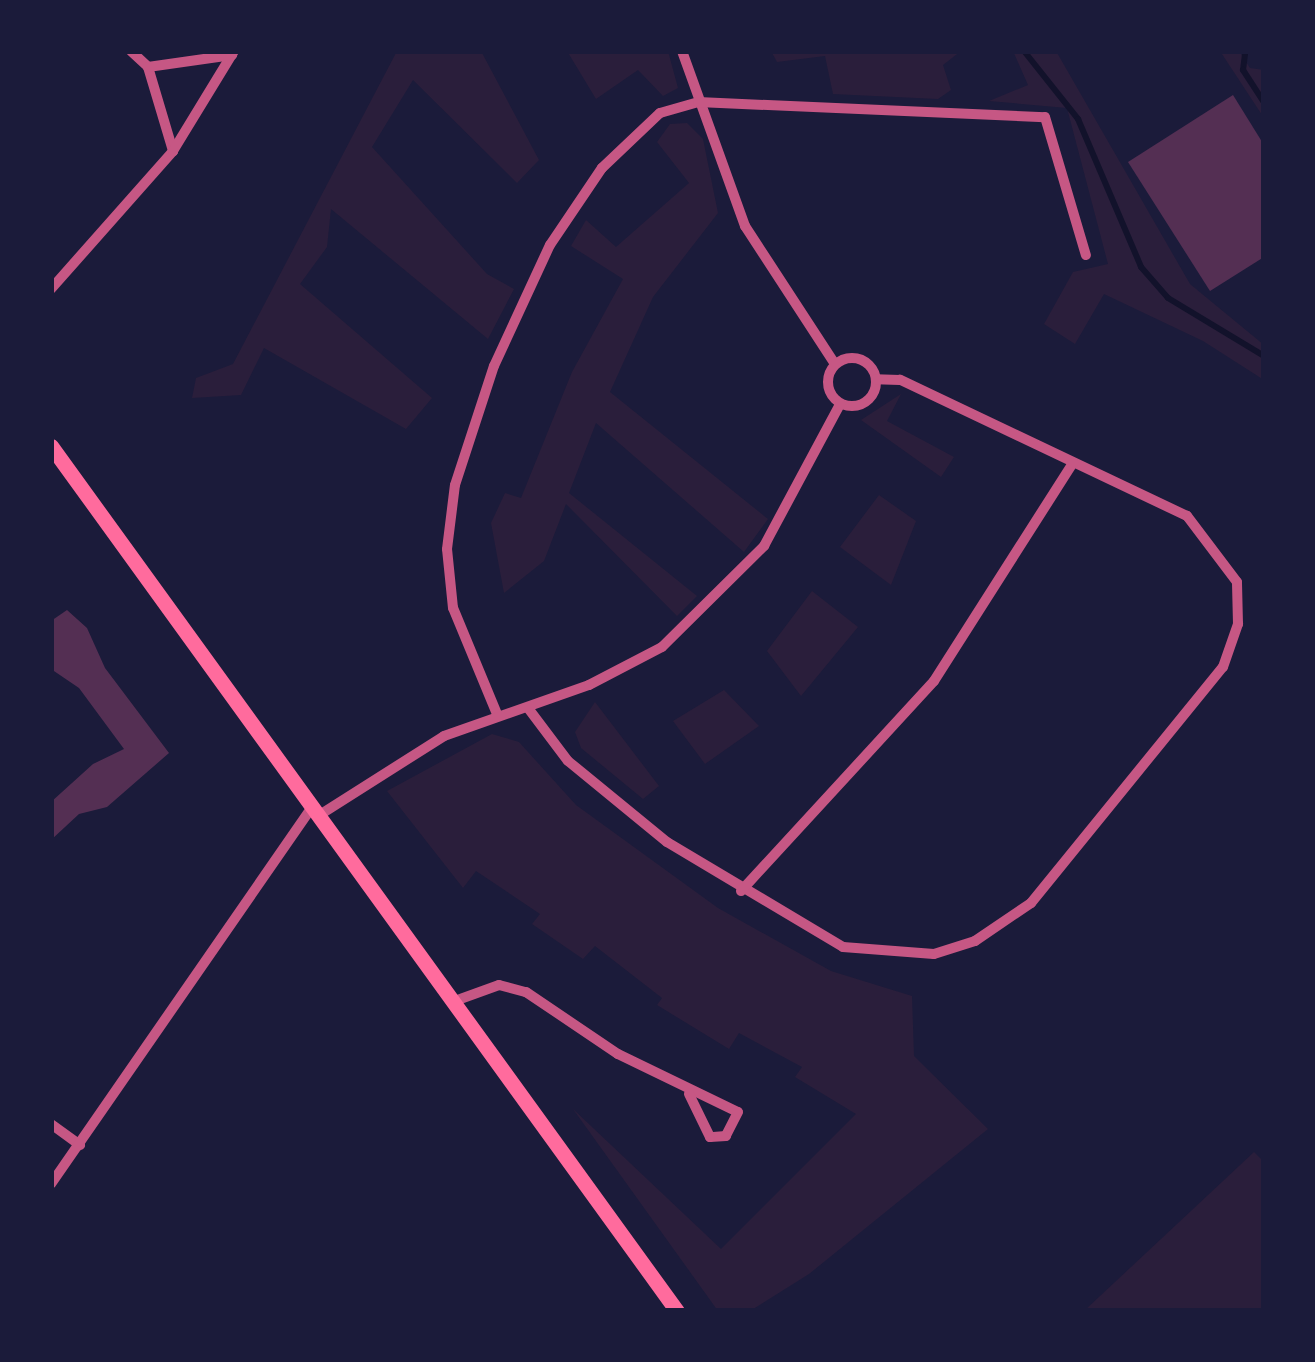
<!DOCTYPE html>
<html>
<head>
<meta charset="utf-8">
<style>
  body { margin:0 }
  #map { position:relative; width:1315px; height:1362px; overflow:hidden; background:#1b1b3a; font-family:Roboto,sans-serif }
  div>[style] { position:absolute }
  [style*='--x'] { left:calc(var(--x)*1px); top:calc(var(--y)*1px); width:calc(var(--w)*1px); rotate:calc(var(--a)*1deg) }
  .green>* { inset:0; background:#2a1e3b }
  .stream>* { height:6px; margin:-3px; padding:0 3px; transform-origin:3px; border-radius:3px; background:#12122b }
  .building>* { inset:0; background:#542f53 }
  .minor>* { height:10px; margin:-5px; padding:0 5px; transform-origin:5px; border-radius:5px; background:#c65784 }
  .minor>.ring { margin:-5px; padding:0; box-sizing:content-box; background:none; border:10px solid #c65784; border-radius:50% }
  .secondary>* { height:15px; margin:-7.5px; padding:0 7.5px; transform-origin:7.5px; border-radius:7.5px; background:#ff6b9d }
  span { translate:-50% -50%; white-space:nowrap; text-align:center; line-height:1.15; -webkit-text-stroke:10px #1b1b3a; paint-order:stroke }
  .frame { position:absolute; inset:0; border:54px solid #1b1b3a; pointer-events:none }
</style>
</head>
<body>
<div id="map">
  <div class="green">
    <i style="clip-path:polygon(397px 51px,481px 51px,539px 160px,517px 183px,413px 80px,372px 147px,487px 274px,514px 289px,488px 339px,331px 209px,327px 247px,300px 284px,432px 398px,406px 429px,264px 348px,241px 395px,192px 398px,196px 378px,233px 364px)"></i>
    <i style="clip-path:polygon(567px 51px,668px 51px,678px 88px,663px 96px,638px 70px,596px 99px)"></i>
    <i style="clip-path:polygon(771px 51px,961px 51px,943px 65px,951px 90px,938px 99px,833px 94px,825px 56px,777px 62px)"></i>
    <i style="clip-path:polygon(1013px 51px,1056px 51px,1190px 284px,1264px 345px,1264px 380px,1203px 341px,1104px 294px,1075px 344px,1044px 324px,1073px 272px,1108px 264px,1067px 108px,989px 101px,1028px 85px)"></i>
    <i style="clip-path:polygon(1220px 51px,1239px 51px,1250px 68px,1264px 70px,1264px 118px)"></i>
    <i style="clip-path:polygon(687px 123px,703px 139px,718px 213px,653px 297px,610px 392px,768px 519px,744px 552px,596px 423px,569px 493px,697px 596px,677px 616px,566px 504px,544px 561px,504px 593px,491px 523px,505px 493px,521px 498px,572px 372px,623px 279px,571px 246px,586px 220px,616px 247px,689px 183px,657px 142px,670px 124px)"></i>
    <i style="clip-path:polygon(901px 394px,887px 421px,954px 457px,941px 477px,861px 420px)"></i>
    <i style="clip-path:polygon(879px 495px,916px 521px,891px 585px,840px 547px)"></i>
    <i style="clip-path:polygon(812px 591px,858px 627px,801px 696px,767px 651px)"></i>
    <i style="clip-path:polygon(724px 690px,759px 726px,705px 764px,673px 721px)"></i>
    <i style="clip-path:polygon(595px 702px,659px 786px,643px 799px,581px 748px,575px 732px)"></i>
    <i style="clip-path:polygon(492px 734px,519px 742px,576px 805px,718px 908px,831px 971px,912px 996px,914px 1056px,988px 1129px,809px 1274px,750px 1311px,718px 1311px,573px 1109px,721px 1249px,856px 1114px,795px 1077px,802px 1067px,739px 1033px,729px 1049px,657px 1005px,662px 998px,595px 946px,583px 959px,532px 924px,540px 914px,476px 871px,463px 888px,387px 791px)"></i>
    <i style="clip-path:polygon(1254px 1152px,1264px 1162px,1264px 1311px,1084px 1311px)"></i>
  </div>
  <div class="stream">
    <i style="--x:1024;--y:51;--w:87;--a:51.5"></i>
    <i style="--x:1078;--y:119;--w:161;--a:66.9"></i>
    <i style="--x:1141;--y:267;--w:41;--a:48.9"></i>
    <i style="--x:1168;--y:298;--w:112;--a:31.1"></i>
    <i style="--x:1245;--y:54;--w:16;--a:97"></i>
    <i style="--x:1243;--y:70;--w:38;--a:57"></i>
  </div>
  <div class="building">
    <i style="clip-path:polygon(1233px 95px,1264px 145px,1264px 257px,1210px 291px,1128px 162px)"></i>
    <i style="clip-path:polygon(67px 610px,87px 628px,105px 668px,169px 753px,107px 807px,79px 814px,51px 840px,51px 802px,93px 764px,124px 749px,79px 688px,51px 669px,51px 621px)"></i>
  </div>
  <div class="minor">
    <i style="--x:131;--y:51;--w:23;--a:43"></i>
    <i style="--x:148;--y:67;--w:88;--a:73.4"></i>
    <i style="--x:682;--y:51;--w:186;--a:70.2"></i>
    <i style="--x:745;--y:226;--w:165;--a:56.9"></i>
    <i style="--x:148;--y:67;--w:85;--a:-8.1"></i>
    <i style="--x:51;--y:289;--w:184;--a:-48.5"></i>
    <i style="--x:173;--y:151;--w:117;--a:-58.6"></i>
    <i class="ring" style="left:828px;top:358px;width:38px;height:38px"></i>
    <i style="--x:528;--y:708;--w:66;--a:53"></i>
    <i style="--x:568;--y:761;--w:128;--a:39.3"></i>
    <i style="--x:667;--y:842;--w:205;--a:30.8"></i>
    <i style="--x:843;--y:947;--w:91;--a:4.4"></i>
    <i style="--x:934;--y:954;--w:43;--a:-17.6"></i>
    <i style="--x:975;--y:941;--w:68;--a:-34.2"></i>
    <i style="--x:1031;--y:903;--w:304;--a:-50.9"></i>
    <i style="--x:1223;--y:667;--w:46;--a:-70.8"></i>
    <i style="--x:1238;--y:624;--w:42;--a:-91.4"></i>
    <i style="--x:1237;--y:582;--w:83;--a:-127.1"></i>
    <i style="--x:1187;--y:516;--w:318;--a:-154.6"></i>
    <i style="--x:900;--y:380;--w:24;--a:-178"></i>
    <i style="--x:497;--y:714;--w:115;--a:-112.5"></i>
    <i style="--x:453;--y:608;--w:59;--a:-95.8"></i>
    <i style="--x:447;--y:549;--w:64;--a:-82.9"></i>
    <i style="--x:455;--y:485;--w:125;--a:-71.9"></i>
    <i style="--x:494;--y:366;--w:133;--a:-65.2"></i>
    <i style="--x:550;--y:245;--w:93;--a:-56"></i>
    <i style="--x:602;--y:168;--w:80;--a:-43.5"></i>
    <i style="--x:660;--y:113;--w:40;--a:-16"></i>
    <i style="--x:698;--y:102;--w:347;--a:2.5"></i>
    <i style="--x:1045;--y:117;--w:144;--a:73.5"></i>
    <i style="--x:318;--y:816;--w:149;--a:-32.4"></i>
    <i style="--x:444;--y:736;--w:154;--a:-19.4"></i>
    <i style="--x:589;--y:685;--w:82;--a:-27.5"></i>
    <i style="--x:662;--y:647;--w:144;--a:-44.7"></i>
    <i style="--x:764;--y:546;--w:161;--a:-61.8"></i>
    <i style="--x:741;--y:891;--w:285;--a:-47.4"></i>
    <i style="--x:934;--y:681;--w:259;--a:-57.5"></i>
    <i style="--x:452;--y:1002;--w:50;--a:-19.9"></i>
    <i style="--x:499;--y:985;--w:28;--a:15"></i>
    <i style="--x:526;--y:992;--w:111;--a:34"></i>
    <i style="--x:618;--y:1054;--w:133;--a:25.8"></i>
    <i style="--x:738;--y:1112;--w:27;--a:117"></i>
    <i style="--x:726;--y:1136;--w:16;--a:176"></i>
    <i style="--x:710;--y:1137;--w:48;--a:-116"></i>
    <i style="--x:51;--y:1124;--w:36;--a:36"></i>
    <i style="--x:51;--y:1184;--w:459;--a:-55.3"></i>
  </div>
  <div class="secondary">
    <i style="--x:51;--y:446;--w:1068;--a:54.11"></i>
  </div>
  <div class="frame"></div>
</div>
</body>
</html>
